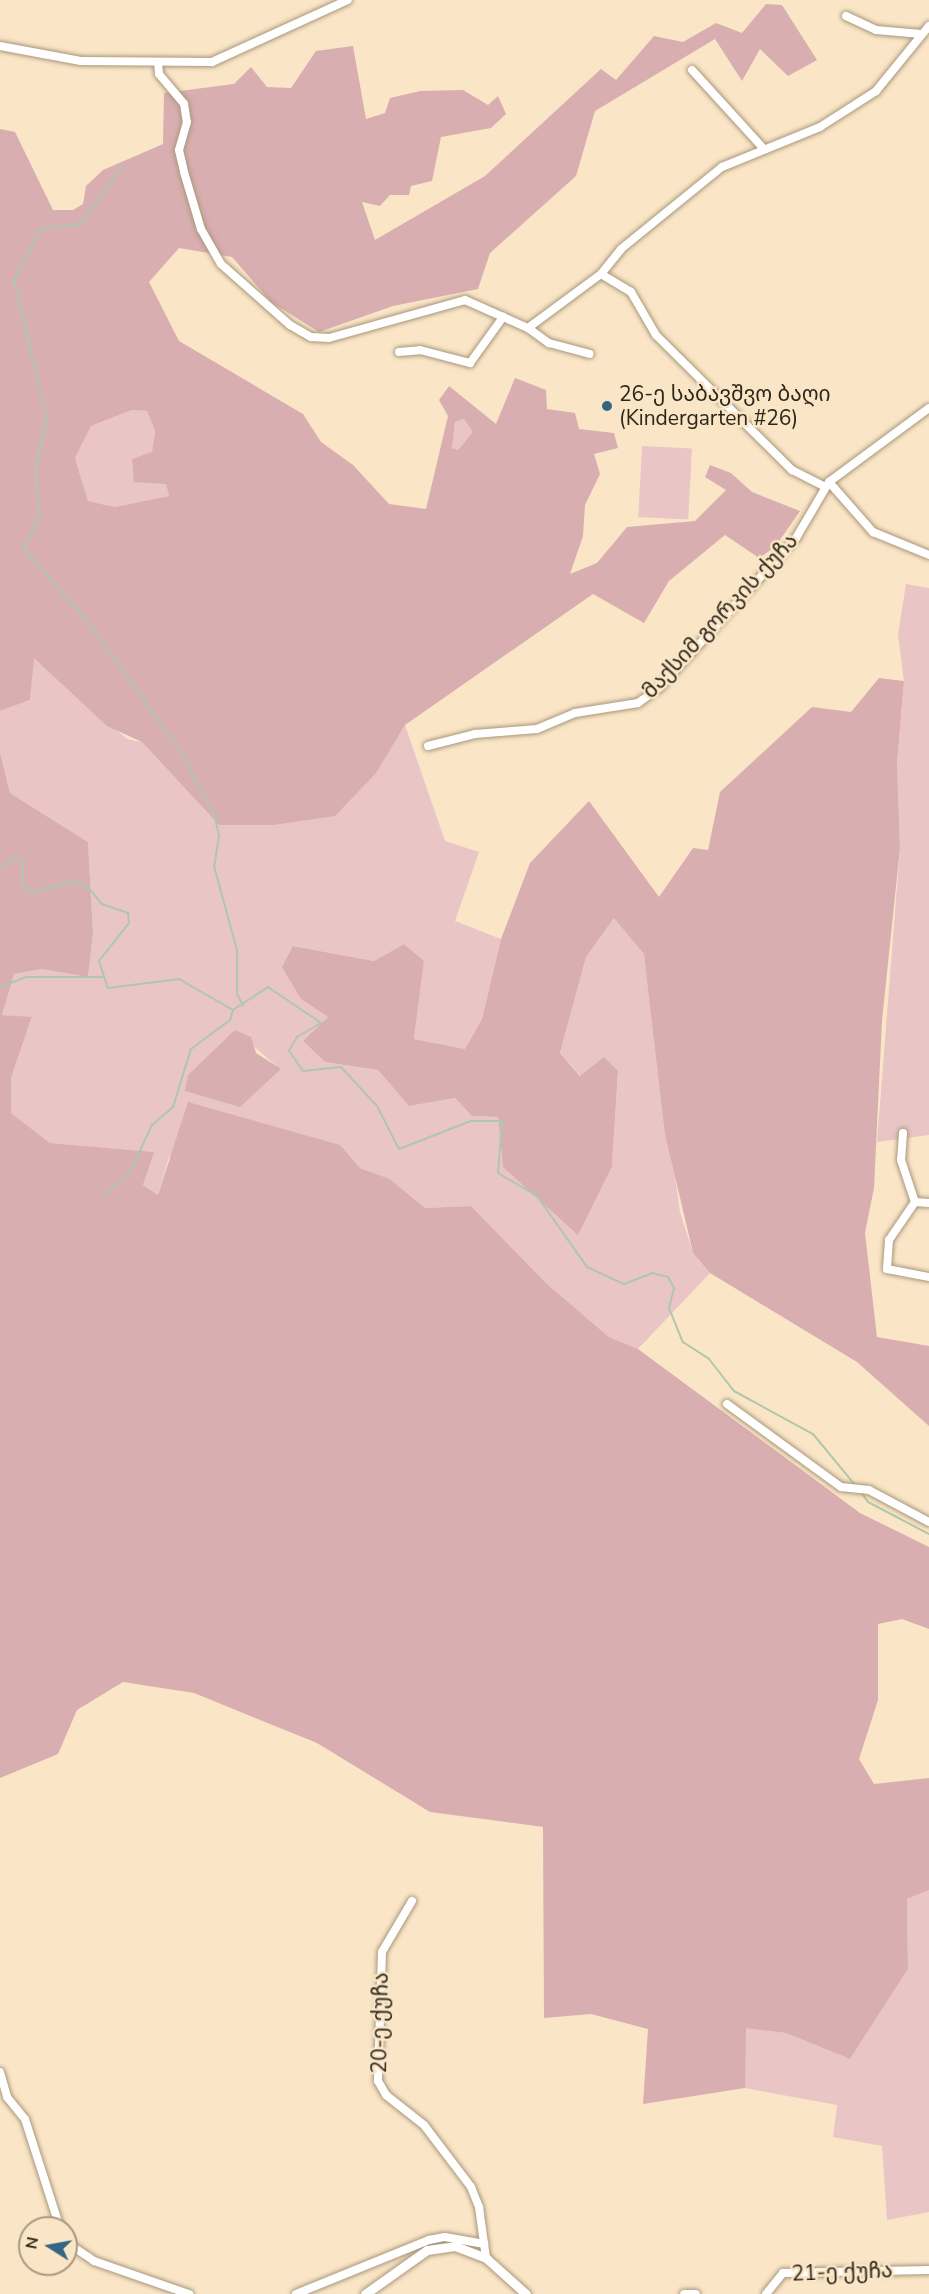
<!DOCTYPE html>
<html>
<head>
<meta charset="utf-8">
<style>
  body { margin:0 }
  #map { position:relative; width:929px; height:2294px; overflow:hidden; background:#fae6c7; font-family:"Nunito Sans","Noto Sans Georgian",sans-serif }
  div>[style] { position:absolute }
  [style*='--x'] { left:calc(var(--x)*1px); top:calc(var(--y)*1px); width:calc(var(--w)*1px); rotate:calc(var(--a)*1deg) }
  .green>* { inset:0; background:#e9c5c6; transform-origin:0 0 }
  .forest>* { inset:0; background:#d8aeb0 }
  .stream>* { height:2px; margin:-1px; padding:0 1px; transform-origin:1px; border-radius:1px; background:#afc8aa }
  .roads { filter:drop-shadow(0 0 2px #aa977b) drop-shadow(0 0 2px #aa977b) }
  .minor>* { height:8px; margin:-4px; padding:0 4px; transform-origin:4px; border-radius:4px; background:#fff }
  .tertiary>* { height:9px; margin:-4.5px; padding:0 4.5px; transform-origin:4.5px; border-radius:4.5px; background:#fff }
  .dots>* { width:16px; height:16px; translate:-50% -50%; box-sizing:border-box; border:3px solid #fae6c7; border-radius:50% }
  span { translate:-50% -50%; white-space:nowrap; text-align:center; line-height:1.15; -webkit-text-stroke:5px #fae6c7; paint-order:stroke }
  .poi-label { font-size:21px; color:#2d261b }
  .left { translate:0 -50%; text-align:left }
  .street-label { font-size:21px; color:#2d261b }
  .north { position:absolute; left:18px; top:2216px; width:60px; height:60px; box-sizing:border-box; background:#fae6c7; border:2px solid #a89982; border-radius:50%; rotate:281deg; font-size:16px; font-weight:700; line-height:24px; text-align:center; color:#2d261b }
  .north::after { content:''; display:block; margin:auto; width:21px; height:27px; background:#326683; clip-path:polygon(50% 0,100% 100%,50% 72%,0 100%) }
</style>
</head>
<body>
<div id="map">
  <div class="green">
    <i style="clip-path:polygon(132px 410px,147px 411px,155px 431px,152px 453px,132px 459px,166px 484px,169px 496px,115px 507px,88px 501px,75px 458px,91px 426px)"></i>
    <i style="clip-path:polygon(464px 419px,474px 431px,458px 450px,452px 448px,455px 422px)"></i>
    <i style="left:642px;top:446px;width:50px;height:71px;rotate:3deg"></i>
    <i style="clip-path:polygon(906px 584px,929px 588px,929px 1135px,877px 1142px,900px 848px,897px 764px,904px 681px,898px 635px)"></i>
    <i style="clip-path:polygon(evenodd,33px 657px,127px 739px,142px 742px,219px 825px,273px 825px,377px 772px,405px 725px,445px 841px,479px 852px,455px 921px,501px 939px,482px 1019px,465px 1049px,414px 1039px,424px 961px,404px 944px,374px 961px,294px 946px,301px 999px,328px 1017px,303px 1041px,325px 1062px,378px 1070px,409px 1106px,455px 1098px,472px 1116px,498px 1117px,503px 1167px,612px 1166px,618px 1072px,581px 1076px,560px 1053px,586px 957px,614px 918px,628px 933px,644px 954px,680px 1212px,693px 1253px,710px 1273px,638px 1349px,609px 1337px,547px 1284px,471px 1206px,425px 1208px,390px 1179px,360px 1168px,339px 1145px,169px 1157px,158px 1195px,143px 1185px,153px 1152px,50px 1143px,11px 1113px,11px 1078px,32px 1018px,2px 1015px,14px 974px,42px 969px,88px 977px,93px 934px,88px 842px,10px 793px,0 752px,0 711px,30px 700px,33px 657px,235px 1030px,281px 1070px,188px 1075px,208px 1060px,235px 1030px)"></i>
    <i style="clip-path:polygon(929px 1890px,929px 2212px,887px 2220px,882px 2146px,833px 2137px,837px 2105px,745px 2088px,745px 2027px,786px 2033px,850px 2059px,908px 1969px,907px 1899px)"></i>
  </div>
  <div class="forest">
    <i style="clip-path:polygon(evenodd,766px 4px,782px 5px,817px 60px,788px 76px,760px 49px,742px 81px,715px 39px,595px 111px,576px 176px,490px 253px,478px 289px,393px 306px,319px 332px,271px 302px,232px 257px,179px 248px,149px 282px,179px 341px,303px 414px,321px 442px,353px 465px,389px 504px,426px 509px,448px 416px,439px 400px,449px 386px,496px 424px,515px 378px,546px 390px,547px 409px,575px 413px,579px 429px,614px 433px,618px 448px,594px 454px,600px 474px,585px 505px,583px 536px,570px 574px,597px 563px,627px 527px,695px 521px,726px 490px,705px 477px,710px 465px,731px 473px,752px 492px,800px 511px,775px 547px,759px 558px,725px 535px,669px 581px,644px 623px,593px 594px,405px 725px,377px 772px,335px 816px,273px 825px,219px 825px,142px 742px,107px 726px,34px 658px,30px 700px,0 711px,0 129px,15px 132px,53px 210px,73px 210px,83px 204px,86px 186px,103px 170px,163px 144px,164px 93px,234px 84px,251px 67px,267px 87px,291px 88px,316px 51px,353px 46px,366px 119px,385px 113px,390px 98px,420px 91px,463px 90px,488px 105px,498px 96px,506px 114px,491px 128px,441px 137px,432px 181px,411px 186px,409px 195px,390px 195px,380px 206px,362px 202px,375px 240px,485px 176px,601px 69px,616px 80px,654px 36px,683px 42px,716px 23px,742px 33px,766px 4px,132px 410px,147px 411px,155px 431px,152px 452px,132px 459px,134px 482px,166px 484px,169px 496px,115px 507px,88px 501px,75px 458px,91px 426px,132px 410px,766px 4px,464px 419px,473px 432px,458px 450px,452px 448px,455px 422px,464px 419px)"></i>
    <i style="clip-path:polygon(879px 678px,904px 681px,897px 764px,900px 848px,882px 1021px,874px 1188px,865px 1233px,877px 1337px,929px 1346px,929px 1426px,857px 1362px,710px 1273px,693px 1253px,665px 1134px,644px 954px,614px 918px,586px 957px,560px 1053px,580px 1076px,604px 1057px,618px 1071px,612px 1166px,578px 1235px,503px 1167px,498px 1117px,472px 1116px,455px 1098px,409px 1106px,378px 1070px,325px 1062px,303px 1041px,328px 1017px,301px 999px,282px 967px,293px 946px,374px 961px,404px 944px,424px 961px,414px 1039px,465px 1049px,482px 1019px,501px 939px,530px 863px,589px 801px,659px 897px,693px 848px,708px 850px,720px 792px,812px 707px,851px 712px)"></i>
    <i style="clip-path:polygon(0 752px,10px 793px,88px 842px,93px 934px,88px 977px,42px 969px,14px 974px,2px 1015px,32px 1017px,11px 1078px,11px 1113px,50px 1143px,154px 1152px,143px 1185px,158px 1195px,188px 1102px,340px 1145px,360px 1168px,390px 1179px,425px 1208px,471px 1206px,547px 1284px,609px 1337px,638px 1349px,860px 1513px,929px 1547px,929px 1629px,902px 1619px,878px 1624px,878px 1700px,859px 1759px,874px 1784px,929px 1778px,929px 1890px,907px 1899px,908px 1969px,850px 2059px,786px 2033px,746px 2028px,745px 2088px,643px 2104px,648px 2029px,591px 2014px,544px 2018px,543px 1827px,430px 1812px,317px 1743px,194px 1693px,123px 1682px,77px 1710px,58px 1754px,0 1778px)"></i>
    <i style="clip-path:polygon(235px 1030px,251px 1037px,256px 1053px,281px 1069px,240px 1107px,185px 1091px,188px 1075px)"></i>
  </div>
  <div class="stream">
    <i style="--x:121;--y:167;--w:70;--a:125.1"></i>
    <i style="--x:81;--y:224;--w:41;--a:173"></i>
    <i style="--x:40;--y:229;--w:57;--a:117"></i>
    <i style="--x:14;--y:280;--w:142;--a:76.6"></i>
    <i style="--x:47;--y:418;--w:54;--a:102.8"></i>
    <i style="--x:35;--y:471;--w:43;--a:83.4"></i>
    <i style="--x:40;--y:514;--w:38;--a:115"></i>
    <i style="--x:24;--y:549;--w:91;--a:48.6"></i>
    <i style="--x:84;--y:617;--w:164;--a:54.2"></i>
    <i style="--x:180;--y:750;--w:72;--a:62"></i>
    <i style="--x:214;--y:814;--w:23;--a:77"></i>
    <i style="--x:219;--y:836;--w:30;--a:99"></i>
    <i style="--x:214;--y:866;--w:87;--a:74.7"></i>
    <i style="--x:237;--y:950;--w:44;--a:90"></i>
    <i style="--x:237;--y:994;--w:13;--a:61"></i>
    <i style="--x:0;--y:869;--w:19;--a:-39"></i>
    <i style="--x:15;--y:857;--w:9;--a:27"></i>
    <i style="--x:23;--y:861;--w:26;--a:90"></i>
    <i style="--x:23;--y:887;--w:11;--a:27"></i>
    <i style="--x:33;--y:892;--w:41;--a:-14"></i>
    <i style="--x:73;--y:882;--w:16;--a:18"></i>
    <i style="--x:88;--y:887;--w:22;--a:51"></i>
    <i style="--x:102;--y:904;--w:28;--a:19"></i>
    <i style="--x:128;--y:913;--w:10;--a:84"></i>
    <i style="--x:129;--y:923;--w:48;--a:128.3"></i>
    <i style="--x:99;--y:961;--w:28;--a:72"></i>
    <i style="--x:108;--y:988;--w:72;--a:-7.2"></i>
    <i style="--x:179;--y:979;--w:62;--a:29.9"></i>
    <i style="--x:233;--y:1010;--w:42;--a:-33.3"></i>
    <i style="--x:268;--y:987;--w:64;--a:34.2"></i>
    <i style="--x:321;--y:1023;--w:28;--a:150"></i>
    <i style="--x:297;--y:1037;--w:16;--a:120"></i>
    <i style="--x:289;--y:1051;--w:24;--a:55"></i>
    <i style="--x:303;--y:1071;--w:38;--a:-6"></i>
    <i style="--x:341;--y:1067;--w:53;--a:47.3"></i>
    <i style="--x:377;--y:1106;--w:48;--a:62.9"></i>
    <i style="--x:399;--y:1149;--w:77;--a:-21.3"></i>
    <i style="--x:471;--y:1121;--w:31;--a:0"></i>
    <i style="--x:502;--y:1121;--w:52;--a:94.4"></i>
    <i style="--x:498;--y:1173;--w:45;--a:30.5"></i>
    <i style="--x:537;--y:1196;--w:87;--a:54.8"></i>
    <i style="--x:587;--y:1267;--w:41;--a:24.7"></i>
    <i style="--x:624;--y:1284;--w:30;--a:-21"></i>
    <i style="--x:652;--y:1273;--w:16;--a:14"></i>
    <i style="--x:668;--y:1277;--w:13;--a:61"></i>
    <i style="--x:674;--y:1288;--w:21;--a:104"></i>
    <i style="--x:669;--y:1308;--w:37;--a:68"></i>
    <i style="--x:683;--y:1342;--w:31;--a:33"></i>
    <i style="--x:709;--y:1359;--w:41;--a:52"></i>
    <i style="--x:734;--y:1391;--w:90;--a:28.6"></i>
    <i style="--x:813;--y:1434;--w:66;--a:50.5"></i>
    <i style="--x:0;--y:987;--w:28;--a:-21"></i>
    <i style="--x:26;--y:977;--w:77;--a:0"></i>
    <i style="--x:103;--y:1196;--w:36;--a:-42"></i>
    <i style="--x:130;--y:1172;--w:52;--a:-64.9"></i>
    <i style="--x:152;--y:1125;--w:28;--a:-41"></i>
    <i style="--x:173;--y:1107;--w:61;--a:-72.8"></i>
    <i style="--x:191;--y:1049;--w:49;--a:-36.6"></i>
    <i style="--x:230;--y:1020;--w:10;--a:-73"></i>
    <i style="--x:861;--y:1492;--w:12;--a:55"></i>
    <i style="--x:868;--y:1502;--w:69;--a:27.7"></i>
  </div>
  <div class="roads">
    <div class="minor">
      <i style="--x:846;--y:16;--w:33;--a:25"></i>
      <i style="--x:876;--y:30;--w:45;--a:5.1"></i>
      <i style="--x:0;--y:46;--w:82;--a:10.5"></i>
      <i style="--x:81;--y:61;--w:131;--a:0.4"></i>
      <i style="--x:212;--y:62;--w:149;--a:-24.5"></i>
      <i style="--x:158;--y:62;--w:12;--a:85"></i>
      <i style="--x:159;--y:74;--w:39;--a:50"></i>
      <i style="--x:184;--y:104;--w:18;--a:81"></i>
      <i style="--x:187;--y:122;--w:29;--a:106"></i>
      <i style="--x:179;--y:150;--w:23;--a:77"></i>
      <i style="--x:184;--y:172;--w:59;--a:73.4"></i>
      <i style="--x:201;--y:229;--w:40;--a:60.3"></i>
      <i style="--x:221;--y:264;--w:92;--a:41.5"></i>
      <i style="--x:290;--y:325;--w:24;--a:30"></i>
      <i style="--x:311;--y:337;--w:18;--a:3"></i>
      <i style="--x:329;--y:338;--w:141;--a:-15.6"></i>
      <i style="--x:465;--y:300;--w:69;--a:24"></i>
      <i style="--x:528;--y:328;--w:91;--a:-36.5"></i>
      <i style="--x:601;--y:274;--w:32;--a:-51"></i>
      <i style="--x:621;--y:249;--w:130;--a:-39.1"></i>
      <i style="--x:722;--y:167;--w:106;--a:-22.2"></i>
      <i style="--x:820;--y:127;--w:67;--a:-32.7"></i>
      <i style="--x:876;--y:91;--w:84;--a:-50.8"></i>
      <i style="--x:692;--y:70;--w:104;--a:47.7"></i>
      <i style="--x:601;--y:274;--w:35;--a:31"></i>
      <i style="--x:631;--y:292;--w:50;--a:59.8"></i>
      <i style="--x:656;--y:335;--w:192;--a:44.8"></i>
      <i style="--x:792;--y:470;--w:37;--a:27"></i>
      <i style="--x:528;--y:328;--w:26;--a:36"></i>
      <i style="--x:549;--y:343;--w:42;--a:15"></i>
      <i style="--x:399;--y:352;--w:21;--a:-5"></i>
      <i style="--x:420;--y:350;--w:52;--a:14.6"></i>
      <i style="--x:470;--y:363;--w:57;--a:-54.3"></i>
      <i style="--x:829;--y:482;--w:67;--a:48.7"></i>
      <i style="--x:873;--y:532;--w:61;--a:22.3"></i>
      <i style="--x:428;--y:746;--w:49;--a:-14.3"></i>
      <i style="--x:475;--y:734;--w:62;--a:-4.6"></i>
      <i style="--x:537;--y:729;--w:41;--a:-22.8"></i>
      <i style="--x:575;--y:713;--w:64;--a:-9"></i>
      <i style="--x:638;--y:703;--w:27;--a:-36"></i>
      <i style="--x:660;--y:687;--w:202;--a:-47.6"></i>
      <i style="--x:796;--y:538;--w:65;--a:-59.5"></i>
      <i style="--x:829;--y:482;--w:124;--a:-36.5"></i>
      <i style="--x:903;--y:1133;--w:27;--a:94"></i>
      <i style="--x:901;--y:1160;--w:44;--a:71.6"></i>
      <i style="--x:915;--y:1202;--w:46;--a:124.4"></i>
      <i style="--x:889;--y:1240;--w:29;--a:94"></i>
      <i style="--x:887;--y:1269;--w:43;--a:10.8"></i>
      <i style="--x:915;--y:1202;--w:14;--a:4"></i>
      <i style="--x:727;--y:1404;--w:141;--a:36.1"></i>
      <i style="--x:841;--y:1487;--w:28;--a:6"></i>
      <i style="--x:869;--y:1490;--w:68;--a:28.1"></i>
      <i style="--x:412;--y:1901;--w:59;--a:120.5"></i>
      <i style="--x:382;--y:1952;--w:129;--a:91.8"></i>
      <i style="--x:378;--y:2081;--w:16;--a:60"></i>
      <i style="--x:386;--y:2095;--w:48;--a:38.3"></i>
      <i style="--x:424;--y:2125;--w:78;--a:52.8"></i>
      <i style="--x:471;--y:2187;--w:22;--a:68"></i>
      <i style="--x:479;--y:2207;--w:51;--a:82.2"></i>
      <i style="--x:0;--y:2072;--w:26;--a:74"></i>
      <i style="--x:7;--y:2097;--w:28;--a:51"></i>
      <i style="--x:25;--y:2119;--w:114;--a:72.2"></i>
      <i style="--x:66;--y:2242;--w:34;--a:34"></i>
      <i style="--x:94;--y:2261;--w:101;--a:19.2"></i>
      <i style="--x:296;--y:2294;--w:144;--a:-22.1"></i>
      <i style="--x:429;--y:2240;--w:16;--a:-11"></i>
      <i style="--x:445;--y:2237;--w:40;--a:10"></i>
      <i style="--x:766;--y:2294;--w:27;--a:-51"></i>
      <i style="--x:783;--y:2273;--w:146;--a:-1.2"></i>
    </div>
    <div class="tertiary">
      <i style="--x:365;--y:2294;--w:76;--a:-35.4"></i>
      <i style="--x:427;--y:2250;--w:28;--a:-8"></i>
      <i style="--x:455;--y:2246;--w:33;--a:21"></i>
      <i style="--x:486;--y:2258;--w:54;--a:42"></i>
      <i style="--x:684;--y:2294;--w:11;--a:0"></i>
    </div>
  </div>
  <div class="dots">
    <i style="left:607px;top:406px;background:#326683"></i>
  </div>
  <div class="poi-label">
    <span class="left" style="left:619px;top:406px">26-ე საბავშვო ბაღი<br>(Kindergarten #26)</span>
  </div>
  <div class="street-label">
    <span style="left:720px;top:616px;rotate:-47deg">მაქსიმ გორკის ქუჩა</span>
    <span style="left:380px;top:2023px;rotate:-89deg">20-ე ქუჩა</span>
    <span style="left:842px;top:2272px;rotate:-2deg">21-ე ქუჩა</span>
  </div>
  <div class="north">N</div>
</div>
</body>
</html>
